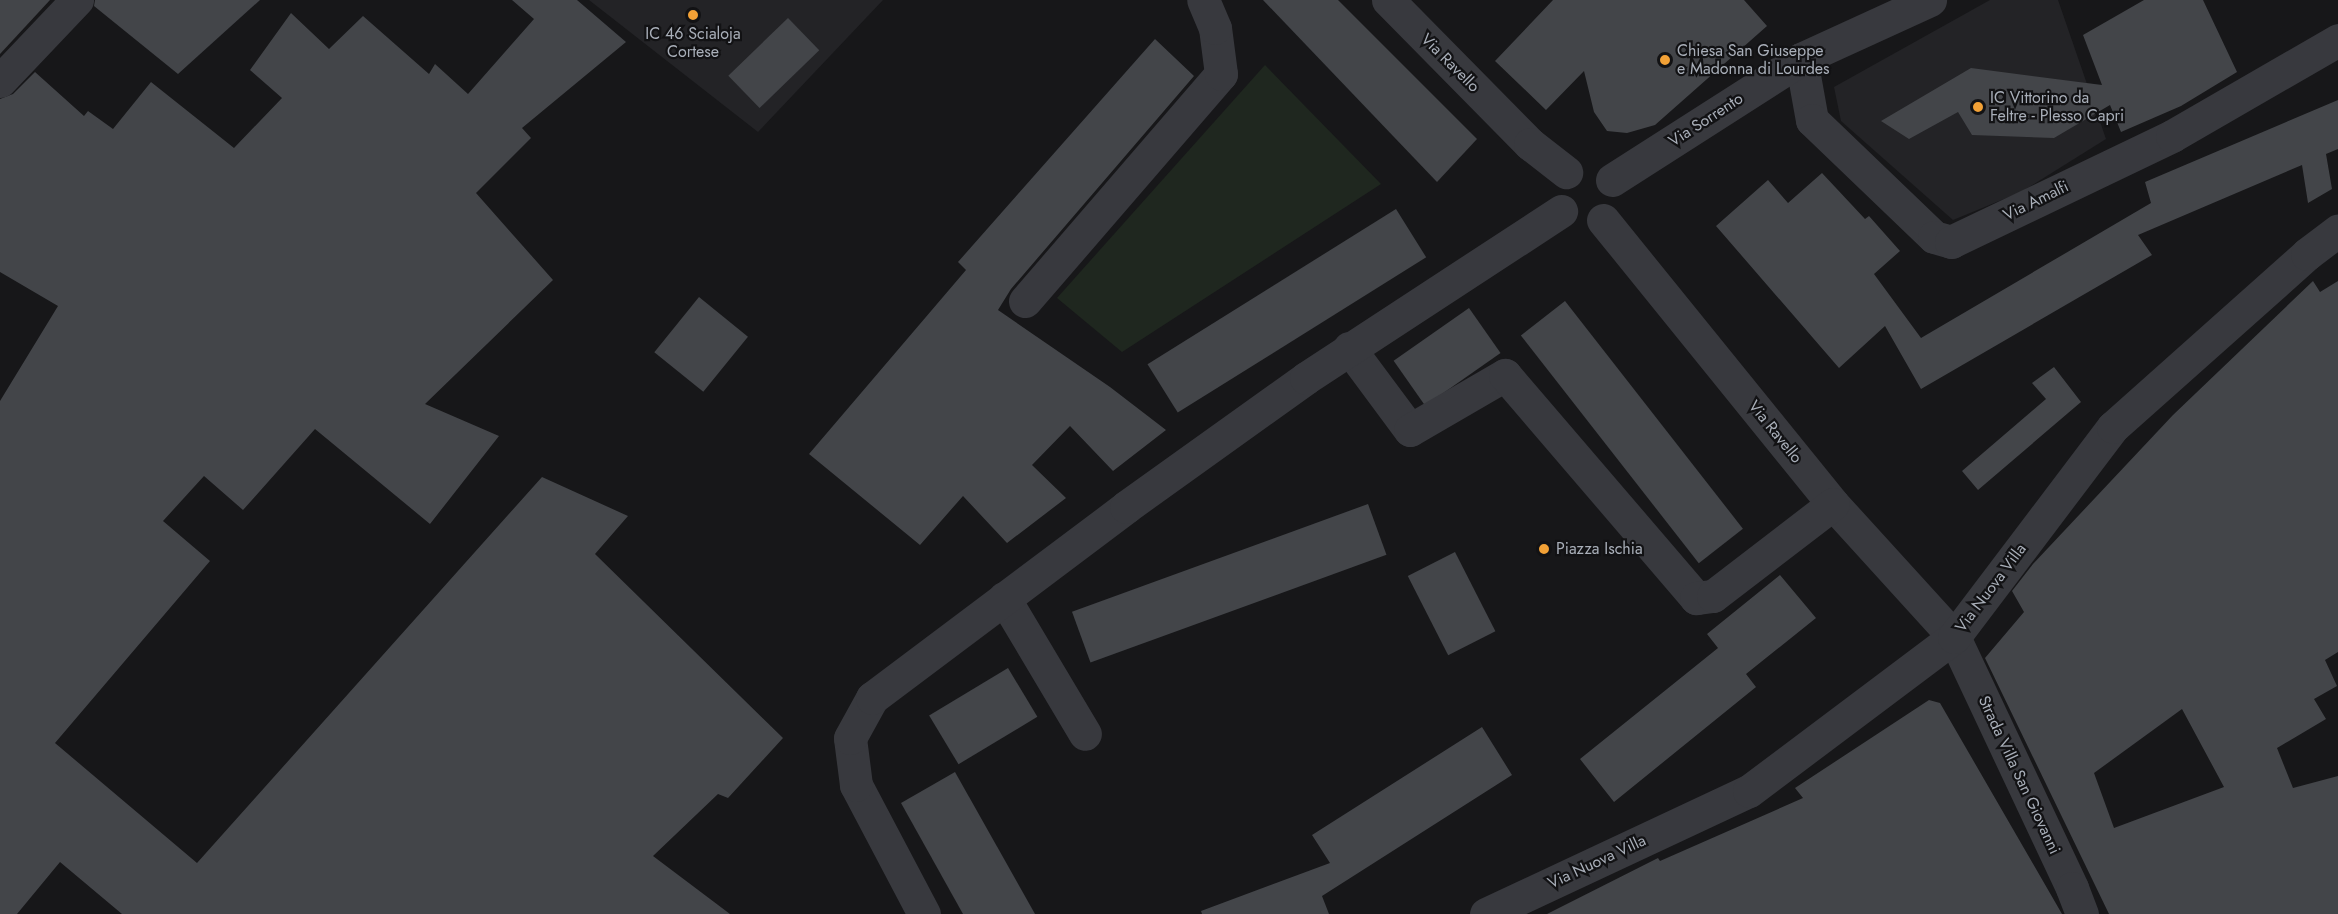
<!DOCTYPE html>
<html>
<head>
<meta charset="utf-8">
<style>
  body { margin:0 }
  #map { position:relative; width:2338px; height:914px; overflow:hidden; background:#171719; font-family:Jost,sans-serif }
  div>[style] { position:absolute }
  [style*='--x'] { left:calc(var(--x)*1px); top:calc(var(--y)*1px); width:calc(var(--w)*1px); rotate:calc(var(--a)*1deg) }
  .built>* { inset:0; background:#232326 }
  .green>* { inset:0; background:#1f271f }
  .building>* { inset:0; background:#434549; transform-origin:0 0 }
  .minor>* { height:33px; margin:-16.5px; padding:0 16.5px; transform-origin:16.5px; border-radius:16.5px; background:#38393e }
  .dots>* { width:16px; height:16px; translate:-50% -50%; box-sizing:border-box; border:3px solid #121214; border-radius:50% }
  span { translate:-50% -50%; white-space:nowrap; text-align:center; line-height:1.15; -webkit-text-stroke:4.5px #121214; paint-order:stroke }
  .poi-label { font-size:16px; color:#a9afb9 }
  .left { translate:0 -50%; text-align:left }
  .street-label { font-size:16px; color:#a9afb9 }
</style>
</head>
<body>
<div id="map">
  <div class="built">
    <i style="clip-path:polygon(589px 0,883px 0,758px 132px)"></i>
    <i style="clip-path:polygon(1990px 0,2058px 0,2106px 139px,2021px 192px,1953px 220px,1841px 121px,1834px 87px)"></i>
  </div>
  <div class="green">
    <i style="clip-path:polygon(1265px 65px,1381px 184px,1122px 352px,1057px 298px)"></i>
  </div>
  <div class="building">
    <i style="clip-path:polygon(0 0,50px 0,0 54px)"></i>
    <i style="clip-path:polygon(95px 0,260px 0,178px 74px,94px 6px)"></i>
    <i style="clip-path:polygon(512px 0,577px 0,626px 42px,522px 128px,531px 138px,476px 193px,553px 280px,425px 404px,499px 436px,430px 524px,315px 429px,243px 510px,204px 476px,163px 521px,210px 561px,55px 743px,197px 863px,542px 477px,628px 516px,595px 554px,783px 738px,728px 798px,718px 794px,653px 856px,730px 914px,122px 914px,60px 862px,17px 914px,0 914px,0 401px,58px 306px,0 272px,0 99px,13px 94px,35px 72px,84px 116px,88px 111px,113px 129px,151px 82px,234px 148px,282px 98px,250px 70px,291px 13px,329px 49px,363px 16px,429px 74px,435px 64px,468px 94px,534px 19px)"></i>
    <i style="clip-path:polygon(1263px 0,1338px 0,1477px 139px,1437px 182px)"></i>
    <i style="clip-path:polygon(1553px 0,1744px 0,1767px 26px,1655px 125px,1627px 133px,1607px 131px,1594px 112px,1584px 71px,1546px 110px,1495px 61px)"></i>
    <i style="clip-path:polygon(2144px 0,2203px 0,2237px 72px,2181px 106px,2121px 132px,2110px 105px,2054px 138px,1972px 135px,1958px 112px,1909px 139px,1881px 121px,1971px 68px,2102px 85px,2083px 35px)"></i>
    <i style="left:788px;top:18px;width:45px;height:83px;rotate:46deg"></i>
    <i style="clip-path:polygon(1155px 39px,1194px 76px,1011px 289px,998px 310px,1110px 387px,1166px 430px,1113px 471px,1070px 426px,1032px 465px,1066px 498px,1007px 543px,963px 496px,920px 545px,809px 454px,966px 270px,958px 262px)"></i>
    <i style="clip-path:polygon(2338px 100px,2338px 149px,2326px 154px,2332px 189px,2308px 203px,2302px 165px,2138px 235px,2152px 255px,1921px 389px,1885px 326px,1839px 368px,1716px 226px,1768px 180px,1788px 203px,1822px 173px,1865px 219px,1869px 216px,1900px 251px,1874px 274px,1921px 338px,2151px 203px,2145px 182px)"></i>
    <i style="left:1396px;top:209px;width:57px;height:293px;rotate:58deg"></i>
    <i style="clip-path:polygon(evenodd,2313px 281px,2320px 292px,2338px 281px,2338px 652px,2325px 660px,2337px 686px,2314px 699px,2326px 719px,2277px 748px,2293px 788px,2338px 776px,2338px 914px,2109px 914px,1985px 658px,2024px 612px,2012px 591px,2033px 564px,2173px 415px,2313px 281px,2182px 709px,2224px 787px,2114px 828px,2094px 773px,2182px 709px)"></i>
    <i style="left:699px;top:297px;width:63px;height:71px;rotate:39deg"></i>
    <i style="left:1565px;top:301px;width:289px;height:56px;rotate:52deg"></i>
    <i style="left:1469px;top:308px;width:55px;height:92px;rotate:55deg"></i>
    <i style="clip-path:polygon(2054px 367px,2081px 402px,1978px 490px,1962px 471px,2046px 399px,2032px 383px)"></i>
    <i style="left:1368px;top:504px;width:54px;height:315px;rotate:70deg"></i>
    <i style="left:1455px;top:552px;width:89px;height:53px;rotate:63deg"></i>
    <i style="clip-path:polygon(1780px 575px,1816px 618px,1746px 674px,1756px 687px,1614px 802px,1580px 759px,1718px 648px,1707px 634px)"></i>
    <i style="left:1008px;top:668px;width:57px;height:92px;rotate:59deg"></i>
    <i style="clip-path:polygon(1929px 700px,1940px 703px,2062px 914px,1547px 914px,1658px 858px,1660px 861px,1803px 798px,1795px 788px)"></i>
    <i style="clip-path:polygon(1482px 727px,1512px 775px,1322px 896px,1329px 914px,1202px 914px,1201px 911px,1330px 863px,1312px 835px)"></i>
    <i style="clip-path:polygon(955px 772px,1035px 914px,963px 914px,901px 803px)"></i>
  </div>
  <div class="minor">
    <i style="--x:1388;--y:0;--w:202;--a:45.4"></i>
    <i style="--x:1530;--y:144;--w:46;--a:37.9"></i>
    <i style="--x:1801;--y:59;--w:62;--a:79.8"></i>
    <i style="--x:1812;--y:120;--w:169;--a:43.8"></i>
    <i style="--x:1934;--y:237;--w:18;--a:16"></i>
    <i style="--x:1951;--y:242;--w:245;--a:-25.6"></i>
    <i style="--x:2172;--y:136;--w:192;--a:-30"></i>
    <i style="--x:0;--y:81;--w:112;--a:-46.5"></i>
    <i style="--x:1612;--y:180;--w:224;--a:-32.6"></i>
    <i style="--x:1801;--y:59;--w:142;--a:-24.6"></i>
    <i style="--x:1603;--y:220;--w:365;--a:51"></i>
    <i style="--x:1833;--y:504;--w:180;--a:47.7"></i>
    <i style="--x:1954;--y:637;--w:277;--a:64.8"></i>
    <i style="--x:2072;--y:888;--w:28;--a:69"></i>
    <i style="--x:1025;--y:301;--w:300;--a:-49.2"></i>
    <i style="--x:1221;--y:74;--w:46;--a:-97.4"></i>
    <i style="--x:1215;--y:28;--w:30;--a:-113"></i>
    <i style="--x:1349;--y:348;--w:102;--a:53.4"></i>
    <i style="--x:1410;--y:430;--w:110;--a:-30.1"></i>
    <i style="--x:1505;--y:375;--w:294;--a:49.4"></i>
    <i style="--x:1696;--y:598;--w:17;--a:-7"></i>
    <i style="--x:1713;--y:596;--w:151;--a:-37.5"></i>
    <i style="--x:1004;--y:598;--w:158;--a:59.2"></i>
    <i style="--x:924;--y:914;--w:146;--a:-117.8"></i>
    <i style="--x:856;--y:785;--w:47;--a:-97.3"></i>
    <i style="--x:850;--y:738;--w:46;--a:-61.2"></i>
    <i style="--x:872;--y:698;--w:318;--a:-36.9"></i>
    <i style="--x:1126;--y:507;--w:221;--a:-35.6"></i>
    <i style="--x:1306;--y:378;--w:305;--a:-33.2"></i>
    <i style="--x:1486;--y:914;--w:290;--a:-25.1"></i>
    <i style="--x:1749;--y:791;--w:256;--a:-36.9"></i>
    <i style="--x:1954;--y:637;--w:263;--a:-52.9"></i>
    <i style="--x:2113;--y:427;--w:260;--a:-41.7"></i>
    <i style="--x:2307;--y:254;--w:39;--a:-37"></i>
  </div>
  <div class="dots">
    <i style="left:693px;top:15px;background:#f2a136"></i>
    <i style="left:1665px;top:60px;background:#f2a136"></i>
    <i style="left:1978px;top:107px;background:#f2a136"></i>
    <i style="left:1544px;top:549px;background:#f2a136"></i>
  </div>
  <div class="poi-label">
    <span style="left:693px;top:43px">IC 46 Scialoja<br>Cortese</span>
    <span class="left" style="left:1677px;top:60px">Chiesa San Giuseppe<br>e Madonna di Lourdes</span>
    <span class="left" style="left:1990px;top:107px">IC Vittorino da<br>Feltre - Plesso Capri</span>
    <span class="left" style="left:1556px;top:549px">Piazza Ischia</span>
  </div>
  <div class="street-label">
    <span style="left:1450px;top:63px;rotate:45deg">Via Ravello</span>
    <span style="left:1706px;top:120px;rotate:-33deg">Via Sorrento</span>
    <span style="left:2036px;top:201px;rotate:-26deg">Via Amalfi</span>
    <span style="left:1775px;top:432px;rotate:51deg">Via Ravello</span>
    <span style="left:1991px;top:588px;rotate:-53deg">Via Nuova Villa</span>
    <span style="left:2019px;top:775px;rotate:65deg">Strada Villa San Giovanni</span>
    <span style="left:1597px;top:862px;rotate:-25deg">Via Nuova Villa</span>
  </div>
</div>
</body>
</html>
